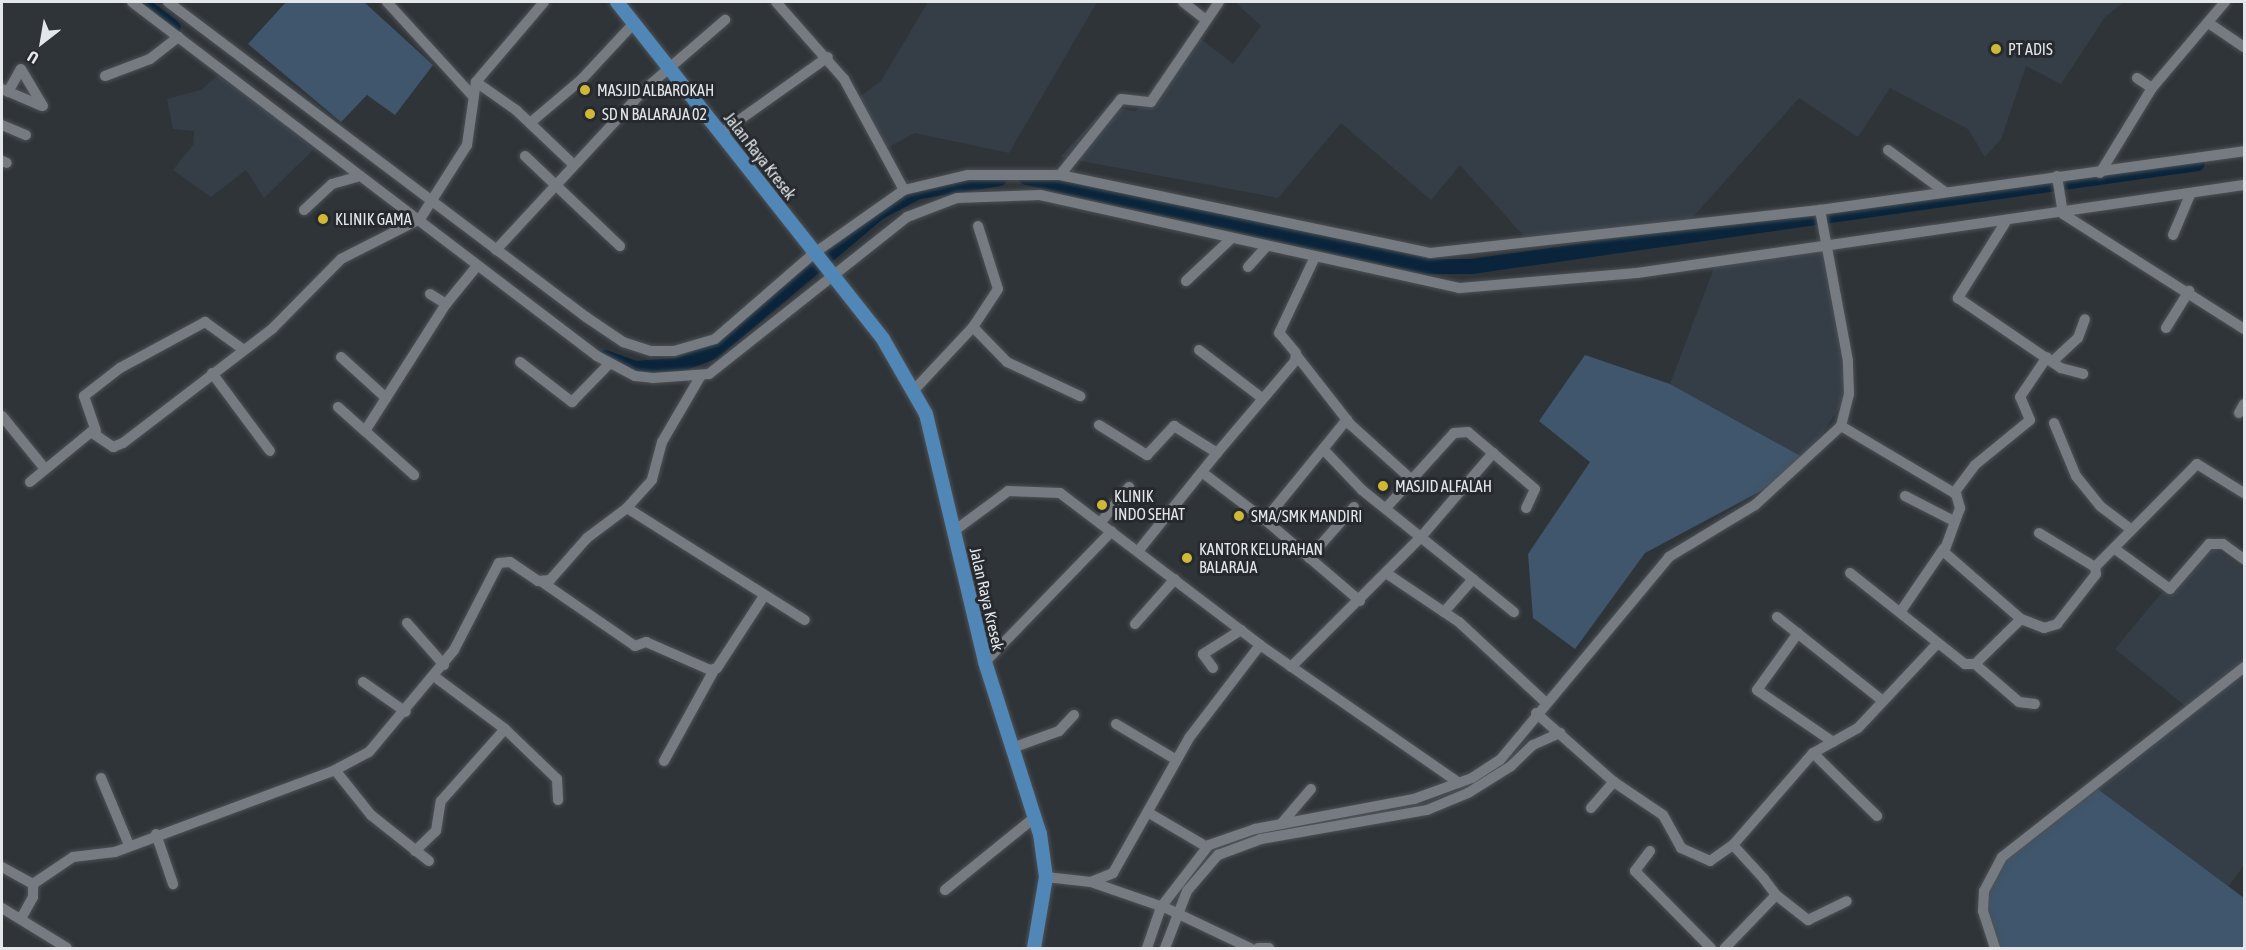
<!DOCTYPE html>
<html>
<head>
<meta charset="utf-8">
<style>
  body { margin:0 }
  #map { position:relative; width:2246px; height:950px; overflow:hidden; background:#2f3439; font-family:"Asap Condensed",sans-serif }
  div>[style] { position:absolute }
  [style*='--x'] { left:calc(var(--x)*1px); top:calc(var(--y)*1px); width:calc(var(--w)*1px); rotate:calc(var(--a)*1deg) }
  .built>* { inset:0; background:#353e47 }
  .green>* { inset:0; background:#3f566c }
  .river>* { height:15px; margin:-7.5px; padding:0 7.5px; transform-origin:7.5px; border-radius:7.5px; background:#09243b }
  .roads { filter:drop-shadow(0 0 2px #4d5155) drop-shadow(0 0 2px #4d5155) }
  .minor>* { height:10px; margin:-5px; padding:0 5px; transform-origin:5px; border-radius:5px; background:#767b81 }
  .major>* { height:14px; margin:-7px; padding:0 7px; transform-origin:7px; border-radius:7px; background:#5087b7 }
  .dots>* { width:16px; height:16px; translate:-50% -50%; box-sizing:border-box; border:3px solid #262a2f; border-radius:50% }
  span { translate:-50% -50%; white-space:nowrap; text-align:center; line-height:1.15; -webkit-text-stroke:6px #262a2f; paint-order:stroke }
  .poi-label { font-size:16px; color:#e4e7ea }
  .left { translate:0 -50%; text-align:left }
  .street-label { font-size:16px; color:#e4e7ea }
  .frame { position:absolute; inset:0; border:3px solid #e4e7ea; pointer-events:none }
  .north { position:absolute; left:12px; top:12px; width:60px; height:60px; -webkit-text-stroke:4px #262a2f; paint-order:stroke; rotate:211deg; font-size:16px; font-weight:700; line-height:24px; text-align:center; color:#e4e7ea }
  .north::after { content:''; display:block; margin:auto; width:21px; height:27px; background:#e4e7ea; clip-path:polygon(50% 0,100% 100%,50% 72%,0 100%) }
</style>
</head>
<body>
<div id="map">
  <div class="built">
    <i style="clip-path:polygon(928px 2px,1097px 2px,1009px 153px,915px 133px,887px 148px,858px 98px,881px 81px)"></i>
    <i style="clip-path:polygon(1235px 2px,2124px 2px,2105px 17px,2061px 84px,2026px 66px,2001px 139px,1985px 157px,1968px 129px,1890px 88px,1858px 137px,1799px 98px,1693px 217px,1530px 243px,1460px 165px,1431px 200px,1341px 123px,1278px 198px,1060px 157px,1106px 107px,1136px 111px,1192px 32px,1233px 64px,1261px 26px)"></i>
    <i style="clip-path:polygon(223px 71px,314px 149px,264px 198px,246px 170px,211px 197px,173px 170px,193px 145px,194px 131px,173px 129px,167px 99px,201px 90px)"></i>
    <i style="clip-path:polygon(1828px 241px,1851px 389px,1806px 459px,1670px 384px,1717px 260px)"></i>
    <i style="clip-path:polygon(2204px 542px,2244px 569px,2244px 865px,2227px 888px,2091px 784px,2189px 709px,2115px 649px)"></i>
  </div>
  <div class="green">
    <i style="clip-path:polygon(286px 2px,364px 2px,433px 65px,395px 115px,367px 95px,341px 122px,248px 44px)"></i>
    <i style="clip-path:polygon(1585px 355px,1670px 384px,1806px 459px,1774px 484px,1645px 553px,1575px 649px,1533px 618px,1528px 554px,1590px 462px,1539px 421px)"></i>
    <i style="clip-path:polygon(2091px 784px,2244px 898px,2244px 948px,1992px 948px,1984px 928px,1986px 885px,2013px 846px)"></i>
  </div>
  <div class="river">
    <i style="--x:140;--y:2;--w:41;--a:37.1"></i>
    <i style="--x:1026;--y:177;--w:412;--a:12.5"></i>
    <i style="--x:1428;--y:266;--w:43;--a:0"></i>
    <i style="--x:1471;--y:266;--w:733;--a:-8.07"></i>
    <i style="--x:605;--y:357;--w:32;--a:20"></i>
    <i style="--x:635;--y:368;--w:42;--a:-4.1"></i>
    <i style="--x:677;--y:365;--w:39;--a:-21"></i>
    <i style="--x:713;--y:351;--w:218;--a:-40"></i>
    <i style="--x:880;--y:211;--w:43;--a:-27.8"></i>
    <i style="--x:918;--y:191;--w:82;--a:-9.1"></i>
  </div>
  <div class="roads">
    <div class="minor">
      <i style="--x:132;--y:2;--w:584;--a:37.28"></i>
      <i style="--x:597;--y:356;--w:43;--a:27.8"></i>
      <i style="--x:635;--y:376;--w:18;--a:6"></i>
      <i style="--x:653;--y:378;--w:56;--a:-4.1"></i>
      <i style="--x:709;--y:374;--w:253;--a:-38.4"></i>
      <i style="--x:907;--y:217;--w:53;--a:-20.8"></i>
      <i style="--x:957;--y:198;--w:83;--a:-2.1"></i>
      <i style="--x:1040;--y:195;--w:429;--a:12.5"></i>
      <i style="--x:1459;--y:288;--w:179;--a:-4.8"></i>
      <i style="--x:1637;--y:273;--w:613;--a:-8.25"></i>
      <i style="--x:168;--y:2;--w:523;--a:37"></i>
      <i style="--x:586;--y:317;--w:45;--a:34"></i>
      <i style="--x:623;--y:342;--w:29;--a:18"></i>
      <i style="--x:651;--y:351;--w:23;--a:0"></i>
      <i style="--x:674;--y:351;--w:43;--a:-16.3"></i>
      <i style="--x:715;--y:339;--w:130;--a:-40.9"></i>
      <i style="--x:813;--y:254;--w:111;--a:-35.1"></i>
      <i style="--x:904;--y:190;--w:66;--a:-13.2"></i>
      <i style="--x:968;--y:175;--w:92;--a:0"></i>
      <i style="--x:1060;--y:175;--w:378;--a:11.9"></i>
      <i style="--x:1430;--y:253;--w:392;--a:-6.3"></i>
      <i style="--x:1820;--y:210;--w:428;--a:-7.9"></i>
      <i style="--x:387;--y:2;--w:125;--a:47.6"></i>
      <i style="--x:776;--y:2;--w:103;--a:48.6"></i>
      <i style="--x:844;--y:79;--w:126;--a:61.6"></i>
      <i style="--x:1183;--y:2;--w:28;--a:38"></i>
      <i style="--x:2210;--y:24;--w:41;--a:34.1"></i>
      <i style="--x:105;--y:76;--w:48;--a:-20.7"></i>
      <i style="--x:150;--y:59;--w:36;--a:-38"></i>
      <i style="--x:2137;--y:78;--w:18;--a:34"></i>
      <i style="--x:476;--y:82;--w:49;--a:35"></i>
      <i style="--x:516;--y:110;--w:79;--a:43.5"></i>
      <i style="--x:2;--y:89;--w:43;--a:23"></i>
      <i style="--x:8;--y:92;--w:26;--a:-61"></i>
      <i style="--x:21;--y:69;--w:43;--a:59.3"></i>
      <i style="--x:530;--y:123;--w:68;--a:-40.2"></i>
      <i style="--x:582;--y:79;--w:76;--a:-47.1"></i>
      <i style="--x:2;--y:125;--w:26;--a:23"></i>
      <i style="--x:721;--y:133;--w:131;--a:-35.4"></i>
      <i style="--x:1888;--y:150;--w:71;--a:36.4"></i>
      <i style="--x:525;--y:156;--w:131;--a:43.5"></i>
      <i style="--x:2;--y:161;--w:5;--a:22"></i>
      <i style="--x:2100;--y:173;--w:100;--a:-58.5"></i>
      <i style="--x:2152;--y:88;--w:113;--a:-49.7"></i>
      <i style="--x:1060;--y:175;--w:97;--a:-51.2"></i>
      <i style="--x:1121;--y:99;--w:30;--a:6"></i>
      <i style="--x:1151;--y:102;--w:121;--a:-55.8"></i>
      <i style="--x:2057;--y:176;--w:38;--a:81"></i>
      <i style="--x:2063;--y:214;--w:214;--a:32.4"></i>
      <i style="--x:304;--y:210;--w:38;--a:-43"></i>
      <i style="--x:332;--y:184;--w:26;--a:-16"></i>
      <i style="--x:2005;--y:223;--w:89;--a:122.1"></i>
      <i style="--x:1958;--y:298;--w:125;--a:34.2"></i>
      <i style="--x:2061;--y:368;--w:23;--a:15"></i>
      <i style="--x:2173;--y:235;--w:43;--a:-67"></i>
      <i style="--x:496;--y:250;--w:219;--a:-47.2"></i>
      <i style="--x:645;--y:89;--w:106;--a:-40.8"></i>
      <i style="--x:1248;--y:267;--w:25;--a:-48"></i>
      <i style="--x:1186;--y:281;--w:63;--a:-43.1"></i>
      <i style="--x:430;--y:294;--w:19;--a:32"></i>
      <i style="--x:973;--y:327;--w:49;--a:45.8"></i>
      <i style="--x:1007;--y:362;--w:81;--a:25"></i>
      <i style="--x:2166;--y:328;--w:44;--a:-58.1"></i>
      <i style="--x:1199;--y:350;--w:79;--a:37.3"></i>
      <i style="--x:1297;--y:356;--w:88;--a:52"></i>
      <i style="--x:1351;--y:425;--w:82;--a:42"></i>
      <i style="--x:341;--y:357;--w:61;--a:42.3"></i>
      <i style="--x:2053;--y:361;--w:34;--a:-43"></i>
      <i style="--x:2078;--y:338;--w:20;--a:-70"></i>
      <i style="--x:520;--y:362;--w:66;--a:37.6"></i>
      <i style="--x:572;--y:402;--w:53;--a:-45.8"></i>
      <i style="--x:212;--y:373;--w:97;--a:53.4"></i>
      <i style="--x:700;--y:377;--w:75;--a:120.3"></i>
      <i style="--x:662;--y:442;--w:39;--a:105"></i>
      <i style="--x:652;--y:480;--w:38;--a:132"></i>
      <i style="--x:627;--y:508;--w:210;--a:32.2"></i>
      <i style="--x:915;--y:389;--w:85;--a:-46.9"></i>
      <i style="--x:973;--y:327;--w:45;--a:-56.7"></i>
      <i style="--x:998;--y:289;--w:66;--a:-107.6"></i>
      <i style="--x:338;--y:407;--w:36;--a:42"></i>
      <i style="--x:365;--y:431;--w:151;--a:-57.5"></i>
      <i style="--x:446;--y:304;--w:49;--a:-50.8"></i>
      <i style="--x:2239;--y:413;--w:10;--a:-61"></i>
      <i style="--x:2;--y:416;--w:68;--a:50.9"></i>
      <i style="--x:2054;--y:423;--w:57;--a:67.5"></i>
      <i style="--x:2076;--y:476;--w:38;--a:51"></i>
      <i style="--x:2100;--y:506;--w:39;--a:37"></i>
      <i style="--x:1099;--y:425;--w:57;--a:32"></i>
      <i style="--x:1147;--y:455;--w:40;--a:-47"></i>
      <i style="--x:1174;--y:426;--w:51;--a:32.1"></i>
      <i style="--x:1217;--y:453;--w:121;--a:-49.7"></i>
      <i style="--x:1295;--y:361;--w:8;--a:-83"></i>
      <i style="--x:1296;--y:353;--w:26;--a:-130"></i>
      <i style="--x:1279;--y:333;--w:82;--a:-64.7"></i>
      <i style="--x:1841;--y:426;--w:134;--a:30.6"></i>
      <i style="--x:1956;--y:494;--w:15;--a:74"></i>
      <i style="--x:1960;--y:508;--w:47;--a:110"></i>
      <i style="--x:1944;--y:552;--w:102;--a:41"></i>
      <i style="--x:2021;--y:619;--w:25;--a:21"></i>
      <i style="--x:2044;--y:628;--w:14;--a:-17"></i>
      <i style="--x:2057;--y:624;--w:63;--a:-52"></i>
      <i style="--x:2096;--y:574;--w:7;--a:-98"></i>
      <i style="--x:96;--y:431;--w:37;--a:-109"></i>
      <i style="--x:84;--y:396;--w:46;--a:-37.9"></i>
      <i style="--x:120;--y:368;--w:97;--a:-28.4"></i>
      <i style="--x:205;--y:322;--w:48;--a:35.7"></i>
      <i style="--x:365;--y:431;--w:66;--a:41.9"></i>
      <i style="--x:1323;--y:449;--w:38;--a:-51"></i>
      <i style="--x:1203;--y:473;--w:78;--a:37.2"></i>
      <i style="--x:30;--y:482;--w:79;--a:-39.3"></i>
      <i style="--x:91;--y:432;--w:27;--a:34"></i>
      <i style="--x:113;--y:447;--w:11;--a:-22"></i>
      <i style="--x:123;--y:443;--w:188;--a:-37.4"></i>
      <i style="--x:272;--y:329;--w:98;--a:-45.4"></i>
      <i style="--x:341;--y:259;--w:89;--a:-26.9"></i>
      <i style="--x:420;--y:219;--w:88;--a:-57.6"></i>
      <i style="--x:467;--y:145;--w:64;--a:-81.9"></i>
      <i style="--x:476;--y:82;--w:105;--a:-49.6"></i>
      <i style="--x:1954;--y:493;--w:35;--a:-53"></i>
      <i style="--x:1975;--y:465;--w:71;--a:-39.3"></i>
      <i style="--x:2030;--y:420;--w:25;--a:-113"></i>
      <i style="--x:2020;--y:397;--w:48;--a:-56"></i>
      <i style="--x:1905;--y:496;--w:53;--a:27.1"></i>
      <i style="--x:1386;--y:508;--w:101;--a:-47.8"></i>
      <i style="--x:1454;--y:433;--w:14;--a:-4"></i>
      <i style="--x:1468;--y:432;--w:33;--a:40"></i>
      <i style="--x:1101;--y:522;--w:45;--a:-51.3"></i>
      <i style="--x:954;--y:531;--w:67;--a:-36.5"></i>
      <i style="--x:1008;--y:491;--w:52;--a:2.2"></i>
      <i style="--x:1060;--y:493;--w:251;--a:37.2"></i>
      <i style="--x:1260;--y:645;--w:242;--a:34.7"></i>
      <i style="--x:2039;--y:533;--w:66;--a:31.3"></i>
      <i style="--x:2095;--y:567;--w:145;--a:-45.3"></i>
      <i style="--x:2197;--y:464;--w:55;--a:31.7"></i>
      <i style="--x:2115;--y:549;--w:68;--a:36"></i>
      <i style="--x:2170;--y:589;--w:60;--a:-49.1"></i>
      <i style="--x:2209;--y:544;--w:14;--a:0"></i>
      <i style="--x:2223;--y:544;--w:26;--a:36"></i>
      <i style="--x:1139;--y:550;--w:124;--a:-51.2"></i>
      <i style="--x:1309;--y:558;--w:68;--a:-48.6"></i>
      <i style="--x:1386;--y:573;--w:88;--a:33.9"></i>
      <i style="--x:1459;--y:622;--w:117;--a:42.9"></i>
      <i style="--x:1850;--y:573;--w:147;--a:38.4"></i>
      <i style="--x:1965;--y:664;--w:10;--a:0"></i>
      <i style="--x:1975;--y:664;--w:64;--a:-44.4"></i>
      <i style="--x:542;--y:582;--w:113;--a:34.5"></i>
      <i style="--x:635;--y:646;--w:12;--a:-20"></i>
      <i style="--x:646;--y:642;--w:70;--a:23.6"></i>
      <i style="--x:710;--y:670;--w:7;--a:-16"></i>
      <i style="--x:717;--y:668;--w:86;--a:-56.9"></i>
      <i style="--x:1360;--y:601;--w:125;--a:-139.5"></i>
      <i style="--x:1265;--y:520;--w:92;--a:-50.8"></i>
      <i style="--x:1323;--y:449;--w:57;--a:46.4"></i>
      <i style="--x:1362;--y:490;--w:195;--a:38.8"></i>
      <i style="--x:1901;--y:611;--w:76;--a:-55.7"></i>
      <i style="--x:1444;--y:612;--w:44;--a:-48.7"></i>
      <i style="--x:1777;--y:617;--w:135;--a:38.4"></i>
      <i style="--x:407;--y:623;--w:56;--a:48.6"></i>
      <i style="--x:1135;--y:624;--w:60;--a:-48.4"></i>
      <i style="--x:1798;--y:633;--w:70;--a:125.7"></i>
      <i style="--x:1757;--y:690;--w:92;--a:34.4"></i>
      <i style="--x:985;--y:662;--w:182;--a:-45.9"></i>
      <i style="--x:1975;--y:664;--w:58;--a:40.8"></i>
      <i style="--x:2019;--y:702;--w:16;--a:7"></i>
      <i style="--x:1291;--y:667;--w:184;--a:-45"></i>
      <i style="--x:1421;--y:537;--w:111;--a:-49.4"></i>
      <i style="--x:1493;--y:453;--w:55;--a:40.6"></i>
      <i style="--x:1535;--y:489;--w:21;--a:115"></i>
      <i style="--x:1213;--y:668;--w:17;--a:-126"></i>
      <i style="--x:1203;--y:654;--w:45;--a:-32.3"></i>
      <i style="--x:435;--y:677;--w:87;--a:36.6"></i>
      <i style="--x:505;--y:729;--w:72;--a:43.9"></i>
      <i style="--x:557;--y:779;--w:21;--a:87"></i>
      <i style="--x:363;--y:682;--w:52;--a:34.9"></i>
      <i style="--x:1536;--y:713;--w:104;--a:41.5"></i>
      <i style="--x:1614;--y:782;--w:59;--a:34"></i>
      <i style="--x:1663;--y:815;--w:38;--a:61"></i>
      <i style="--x:1681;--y:848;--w:32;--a:24"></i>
      <i style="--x:1710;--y:861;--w:28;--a:-35"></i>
      <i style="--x:1733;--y:845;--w:46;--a:47.6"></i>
      <i style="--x:1764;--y:879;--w:20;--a:53"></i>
      <i style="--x:1776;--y:895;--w:74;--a:133.9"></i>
      <i style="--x:1116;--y:724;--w:69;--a:30.7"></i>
      <i style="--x:1012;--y:748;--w:50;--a:-19.9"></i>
      <i style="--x:1059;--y:731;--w:22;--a:-47"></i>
      <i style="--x:1813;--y:753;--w:90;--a:44.5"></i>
      <i style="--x:664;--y:761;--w:104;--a:-61.2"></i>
      <i style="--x:335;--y:770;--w:58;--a:51.3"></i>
      <i style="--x:371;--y:815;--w:74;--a:38.4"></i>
      <i style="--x:101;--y:778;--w:73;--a:67.3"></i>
      <i style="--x:1591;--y:808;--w:35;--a:-49"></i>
      <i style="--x:1149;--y:813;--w:67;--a:30.4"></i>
      <i style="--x:1281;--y:824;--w:46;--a:-49.4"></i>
      <i style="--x:156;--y:834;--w:53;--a:71.2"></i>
      <i style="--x:1733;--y:845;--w:122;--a:-49"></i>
      <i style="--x:1813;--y:753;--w:51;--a:-29.1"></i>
      <i style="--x:1858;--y:728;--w:115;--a:-46.8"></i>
      <i style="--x:415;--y:851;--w:29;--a:-44"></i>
      <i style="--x:436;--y:831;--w:30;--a:-81"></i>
      <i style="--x:441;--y:801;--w:96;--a:-48.4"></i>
      <i style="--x:1650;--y:851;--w:25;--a:127"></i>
      <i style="--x:1635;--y:871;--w:108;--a:45.4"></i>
      <i style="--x:2;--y:867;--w:35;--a:29"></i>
      <i style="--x:33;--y:884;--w:13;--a:90"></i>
      <i style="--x:33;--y:897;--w:25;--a:119"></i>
      <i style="--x:1046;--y:877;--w:45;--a:6.3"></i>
      <i style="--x:1091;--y:882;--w:79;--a:19.1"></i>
      <i style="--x:1166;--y:908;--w:93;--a:25.5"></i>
      <i style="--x:1091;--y:882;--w:24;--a:-22"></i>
      <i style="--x:1113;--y:873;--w:155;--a:-60.6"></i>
      <i style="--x:1189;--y:738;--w:117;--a:-52.6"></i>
      <i style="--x:33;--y:884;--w:48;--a:-34"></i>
      <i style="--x:73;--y:857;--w:42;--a:-6.8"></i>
      <i style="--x:115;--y:852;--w:235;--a:-20.4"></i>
      <i style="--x:335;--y:770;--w:38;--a:-28"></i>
      <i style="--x:369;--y:752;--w:133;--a:-50.2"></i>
      <i style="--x:454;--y:650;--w:98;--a:-62.7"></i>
      <i style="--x:499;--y:563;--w:11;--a:-5"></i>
      <i style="--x:510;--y:562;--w:34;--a:34"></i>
      <i style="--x:538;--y:581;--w:12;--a:-5"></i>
      <i style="--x:550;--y:580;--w:56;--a:-48.6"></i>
      <i style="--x:587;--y:538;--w:50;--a:-36.9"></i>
      <i style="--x:945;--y:890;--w:116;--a:-39"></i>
      <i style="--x:1776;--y:895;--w:41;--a:38"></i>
      <i style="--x:1808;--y:920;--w:43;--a:-26"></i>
      <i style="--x:2;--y:908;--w:76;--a:31.6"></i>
      <i style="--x:1147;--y:948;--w:43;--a:-71.1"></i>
      <i style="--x:1161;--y:907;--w:78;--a:-52.3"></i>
      <i style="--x:1209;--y:845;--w:49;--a:-19.2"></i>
      <i style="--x:1255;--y:829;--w:162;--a:-10.7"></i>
      <i style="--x:1414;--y:799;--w:62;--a:-19.9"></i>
      <i style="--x:1472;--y:778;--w:33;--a:-33"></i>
      <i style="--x:1500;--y:760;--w:264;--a:-50.2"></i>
      <i style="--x:1669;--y:557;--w:100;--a:-31.2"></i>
      <i style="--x:1755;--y:505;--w:117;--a:-42.6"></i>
      <i style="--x:1841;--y:426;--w:33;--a:-76"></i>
      <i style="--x:1849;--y:394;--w:33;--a:-92"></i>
      <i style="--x:1848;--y:361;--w:154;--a:-100.5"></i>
      <i style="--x:1165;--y:948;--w:61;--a:-68.9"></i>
      <i style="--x:1187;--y:891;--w:48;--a:-49.3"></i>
      <i style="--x:1218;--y:855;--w:46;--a:-20.4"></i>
      <i style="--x:1261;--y:839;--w:169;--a:-9.9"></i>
      <i style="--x:1427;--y:810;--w:44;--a:-22.5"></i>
      <i style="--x:1468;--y:793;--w:51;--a:-32.1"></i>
      <i style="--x:1511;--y:766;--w:30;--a:-44"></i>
      <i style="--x:1533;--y:745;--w:30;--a:-24"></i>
      <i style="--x:1258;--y:948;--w:11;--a:0"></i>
      <i style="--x:1995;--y:948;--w:39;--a:-108"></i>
      <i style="--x:1983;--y:911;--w:20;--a:-87"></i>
      <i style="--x:1984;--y:891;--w:38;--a:-62"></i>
      <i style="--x:2002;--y:857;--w:308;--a:-38.1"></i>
    </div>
    <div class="major">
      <i style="--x:617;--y:2;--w:429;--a:51.7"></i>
      <i style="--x:883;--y:339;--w:86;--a:60.2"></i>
      <i style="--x:926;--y:414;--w:255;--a:76.6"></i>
      <i style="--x:985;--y:662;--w:181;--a:72.3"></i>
      <i style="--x:1040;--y:834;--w:43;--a:82.1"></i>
      <i style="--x:1046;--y:877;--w:72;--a:99.6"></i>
    </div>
  </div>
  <div class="dots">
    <i style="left:1996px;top:49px;background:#d0b837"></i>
    <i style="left:585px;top:90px;background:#d0b837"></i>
    <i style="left:590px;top:114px;background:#d0b837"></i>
    <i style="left:323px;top:219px;background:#d0b837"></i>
    <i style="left:1383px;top:486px;background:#d0b837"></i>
    <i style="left:1102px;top:505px;background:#d0b837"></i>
    <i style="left:1239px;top:516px;background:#d0b837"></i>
    <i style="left:1187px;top:558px;background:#d0b837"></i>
  </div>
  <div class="poi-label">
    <span class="left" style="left:2008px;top:49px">PT ADIS</span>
    <span class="left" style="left:597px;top:90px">MASJID ALBAROKAH</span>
    <span class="left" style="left:602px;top:114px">SD N BALARAJA 02</span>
    <span class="left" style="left:335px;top:219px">KLINIK GAMA</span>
    <span class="left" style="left:1395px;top:486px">MASJID ALFALAH</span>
    <span class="left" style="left:1114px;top:505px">KLINIK<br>INDO SEHAT</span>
    <span class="left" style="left:1251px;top:516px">SMA/SMK MANDIRI</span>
    <span class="left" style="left:1199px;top:558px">KANTOR KELURAHAN<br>BALARAJA</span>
  </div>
  <div class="street-label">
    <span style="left:760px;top:156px;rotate:52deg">Jalan Raya Kresek</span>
    <span style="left:987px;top:599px;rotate:77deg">Jalan Raya Kresek</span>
  </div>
  <div class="frame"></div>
  <div class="north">U</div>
</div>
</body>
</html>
